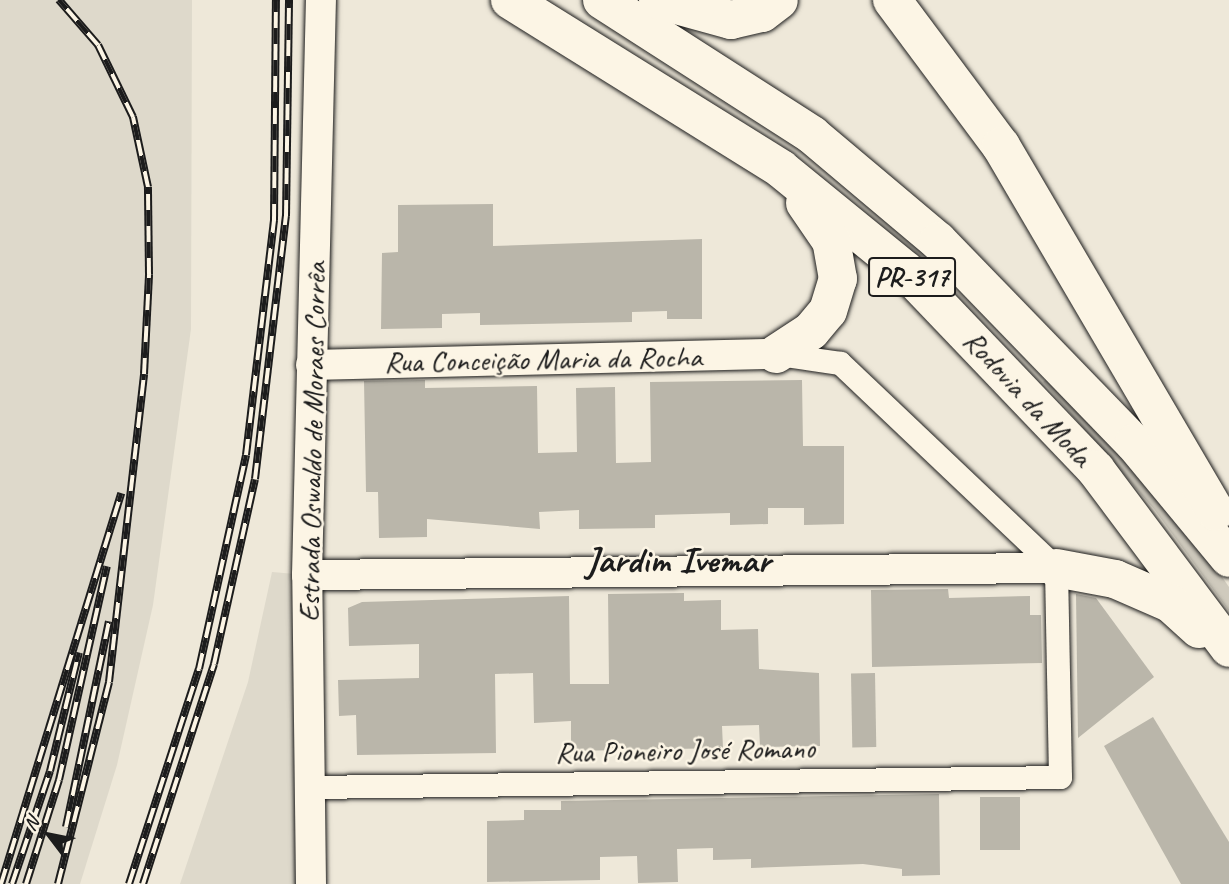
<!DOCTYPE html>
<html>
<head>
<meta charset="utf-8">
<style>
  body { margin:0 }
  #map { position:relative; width:1229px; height:884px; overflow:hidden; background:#eee8d9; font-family:Caveat,sans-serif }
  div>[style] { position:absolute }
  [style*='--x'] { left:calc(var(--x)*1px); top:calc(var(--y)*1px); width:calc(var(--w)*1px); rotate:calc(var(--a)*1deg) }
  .built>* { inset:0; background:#ded9cb }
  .green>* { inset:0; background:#cfcabd }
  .building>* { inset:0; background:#bab6aa; transform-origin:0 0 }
  .roads { filter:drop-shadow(0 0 2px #1c1c1c) drop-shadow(0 0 2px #1c1c1c) }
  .minor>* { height:23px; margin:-11.5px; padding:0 11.5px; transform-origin:11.5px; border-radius:11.5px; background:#fcf5e5 }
  .tertiary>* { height:30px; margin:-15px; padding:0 15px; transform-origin:15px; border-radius:15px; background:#fcf5e5 }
  .trunk>* { height:38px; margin:-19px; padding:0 19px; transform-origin:19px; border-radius:19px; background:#fcf5e5 }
  .rail>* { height:8px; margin-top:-4px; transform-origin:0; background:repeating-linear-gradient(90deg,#fcf5e5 0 16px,#1c1c1c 0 32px); box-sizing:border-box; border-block:2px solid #1c1c1c }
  span { translate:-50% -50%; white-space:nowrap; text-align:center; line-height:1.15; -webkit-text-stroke:5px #fcf5e5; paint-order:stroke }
  .shield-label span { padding:2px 5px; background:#fcf5e5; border:2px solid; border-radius:5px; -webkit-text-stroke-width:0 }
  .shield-label { font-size:28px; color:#1c1c1c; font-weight:700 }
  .street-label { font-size:30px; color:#1c1c1c }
  .district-label { font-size:37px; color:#1c1c1c; font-weight:700 }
  .north { position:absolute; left:14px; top:800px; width:70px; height:70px; -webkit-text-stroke:5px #fcf5e5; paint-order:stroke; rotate:302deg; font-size:19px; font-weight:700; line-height:28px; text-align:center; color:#1c1c1c }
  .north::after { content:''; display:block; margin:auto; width:24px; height:32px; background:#1c1c1c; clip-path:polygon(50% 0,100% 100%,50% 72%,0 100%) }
</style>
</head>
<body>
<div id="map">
  <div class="built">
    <i style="clip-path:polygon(0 0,192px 0,191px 329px,153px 605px,117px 765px,80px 884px,0 884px)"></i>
    <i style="clip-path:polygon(272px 572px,307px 575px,311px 884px,180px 884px,248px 682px)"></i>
  </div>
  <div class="green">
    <i style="clip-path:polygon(1053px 373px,1196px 539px,1229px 587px,1229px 611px,1154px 509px,1043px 382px)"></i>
  </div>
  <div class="building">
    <i style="clip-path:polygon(493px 204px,493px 246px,702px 239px,702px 319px,667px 319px,667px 311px,632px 312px,632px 322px,480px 325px,480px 313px,442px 314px,442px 328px,381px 329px,382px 253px,398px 252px,398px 205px)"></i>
    <i style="clip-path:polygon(425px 380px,425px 388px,537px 386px,538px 453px,577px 452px,576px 388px,615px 387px,616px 463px,651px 462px,650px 382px,802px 380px,803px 446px,844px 446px,844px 524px,804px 525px,804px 508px,768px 508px,768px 524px,730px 525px,730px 513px,655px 515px,655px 528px,579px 529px,579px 510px,539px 512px,540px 529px,427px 519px,427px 537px,379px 538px,378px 492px,366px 492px,364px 381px)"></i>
    <i style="clip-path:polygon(948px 589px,949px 598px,1030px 596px,1030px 615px,1041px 615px,1042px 663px,872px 667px,871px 590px)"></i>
    <i style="clip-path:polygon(684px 593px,684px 601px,721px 600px,721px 630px,758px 629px,759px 669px,819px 673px,820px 746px,760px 747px,759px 725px,722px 726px,723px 748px,571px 751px,571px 721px,534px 723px,533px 673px,495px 674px,496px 753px,357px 755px,356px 715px,339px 716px,338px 680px,419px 678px,419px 644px,349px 646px,348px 608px,362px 602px,569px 596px,570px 684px,609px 684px,608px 594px)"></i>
    <i style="clip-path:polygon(1076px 594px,1096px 598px,1154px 677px,1078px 738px)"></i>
    <i style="left:875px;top:673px;width:74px;height:24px;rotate:89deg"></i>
    <i style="clip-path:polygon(1153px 717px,1229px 842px,1229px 884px,1181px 884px,1104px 746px)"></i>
    <i style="clip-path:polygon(939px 794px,940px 875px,902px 876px,902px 869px,863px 864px,751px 868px,751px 859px,713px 860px,713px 848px,677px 849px,678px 882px,638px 883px,637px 856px,600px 857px,600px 880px,487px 882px,487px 821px,524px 820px,524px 810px,561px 810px,561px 801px)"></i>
    <i style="left:1020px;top:797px;width:53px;height:40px;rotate:90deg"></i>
  </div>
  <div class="roads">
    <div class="minor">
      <i style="--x:310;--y:787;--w:750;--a:-0.76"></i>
      <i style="--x:1060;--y:777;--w:209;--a:-91.1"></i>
      <i style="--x:1056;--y:568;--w:298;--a:-136.5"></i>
      <i style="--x:840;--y:363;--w:63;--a:-171.7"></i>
    </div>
    <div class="tertiary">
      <i style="--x:311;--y:365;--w:465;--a:-1.4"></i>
      <i style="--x:307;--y:575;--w:749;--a:-0.54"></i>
      <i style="--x:311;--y:884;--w:309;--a:-90.7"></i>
      <i style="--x:307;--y:575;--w:575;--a:-88.61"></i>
    </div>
    <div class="trunk">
      <i style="--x:510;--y:0;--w:319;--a:31.9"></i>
      <i style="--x:781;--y:169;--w:161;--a:39.2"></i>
      <i style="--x:906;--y:271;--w:275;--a:46.3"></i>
      <i style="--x:1096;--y:470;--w:222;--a:53.2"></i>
      <i style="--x:602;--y:0;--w:250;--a:32.7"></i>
      <i style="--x:812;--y:135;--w:165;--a:40.1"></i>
      <i style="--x:938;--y:241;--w:281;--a:45.9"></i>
      <i style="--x:1134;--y:443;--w:149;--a:50.4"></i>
      <i style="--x:658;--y:0;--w:76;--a:15.3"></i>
      <i style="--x:731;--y:20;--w:32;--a:-13"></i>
      <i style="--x:762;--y:13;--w:21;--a:-37"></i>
      <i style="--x:892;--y:0;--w:182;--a:53.3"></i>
      <i style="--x:1001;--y:146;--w:424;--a:59.6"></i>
      <i style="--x:776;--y:354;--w:42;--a:-33.3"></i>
      <i style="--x:811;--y:331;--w:26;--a:-50"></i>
      <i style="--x:828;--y:311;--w:34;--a:-73"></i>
      <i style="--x:838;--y:279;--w:39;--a:-100"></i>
      <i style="--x:831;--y:241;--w:46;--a:-124.4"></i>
      <i style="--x:1056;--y:568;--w:60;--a:10.6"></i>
      <i style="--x:1115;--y:579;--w:60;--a:23.6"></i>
      <i style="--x:1170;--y:603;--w:39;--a:42"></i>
    </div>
  </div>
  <div class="rail">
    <i style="--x:66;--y:827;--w:210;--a:-78.2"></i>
    <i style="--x:1;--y:884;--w:409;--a:-72.9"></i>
    <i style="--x:12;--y:884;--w:119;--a:-71.4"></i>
    <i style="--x:50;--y:771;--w:122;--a:-76.3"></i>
    <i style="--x:26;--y:884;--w:109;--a:-72.4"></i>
    <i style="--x:59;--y:780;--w:219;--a:-77.4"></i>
    <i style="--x:58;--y:884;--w:208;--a:-75.8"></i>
    <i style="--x:109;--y:682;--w:310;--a:-83.5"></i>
    <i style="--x:144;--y:374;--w:100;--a:-87.1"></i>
    <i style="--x:149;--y:274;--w:87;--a:-90.7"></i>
    <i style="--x:148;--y:187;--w:72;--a:-102.1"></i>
    <i style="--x:133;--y:117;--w:80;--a:-115.9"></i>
    <i style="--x:98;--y:45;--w:60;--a:-130.9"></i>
    <i style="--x:129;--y:884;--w:226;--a:-72"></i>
    <i style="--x:199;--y:669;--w:219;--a:-77.6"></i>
    <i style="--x:246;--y:455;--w:237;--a:-83.2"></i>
    <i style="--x:274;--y:220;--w:220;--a:-89.5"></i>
    <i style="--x:143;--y:884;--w:231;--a:-72.1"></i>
    <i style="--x:214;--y:664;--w:189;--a:-77.5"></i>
    <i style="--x:255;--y:479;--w:265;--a:-83.3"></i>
    <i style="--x:286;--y:216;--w:216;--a:-89.2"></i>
  </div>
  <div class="shield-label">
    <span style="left:912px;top:277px">PR-317</span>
  </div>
  <div class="street-label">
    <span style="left:543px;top:359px;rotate:-1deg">Rua Conceição Maria da Rocha</span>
    <span style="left:1028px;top:398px;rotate:47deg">Rodovia da Moda</span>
    <span style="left:312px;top:442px;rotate:-89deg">Estrada Oswaldo de Moraes Corrêa</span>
    <span style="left:685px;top:750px;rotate:-1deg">Rua Pioneiro José Romano</span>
  </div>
  <div class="district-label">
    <span style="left:678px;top:560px">Jardim Ivemar</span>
  </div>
  <div class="north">N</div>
</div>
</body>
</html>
